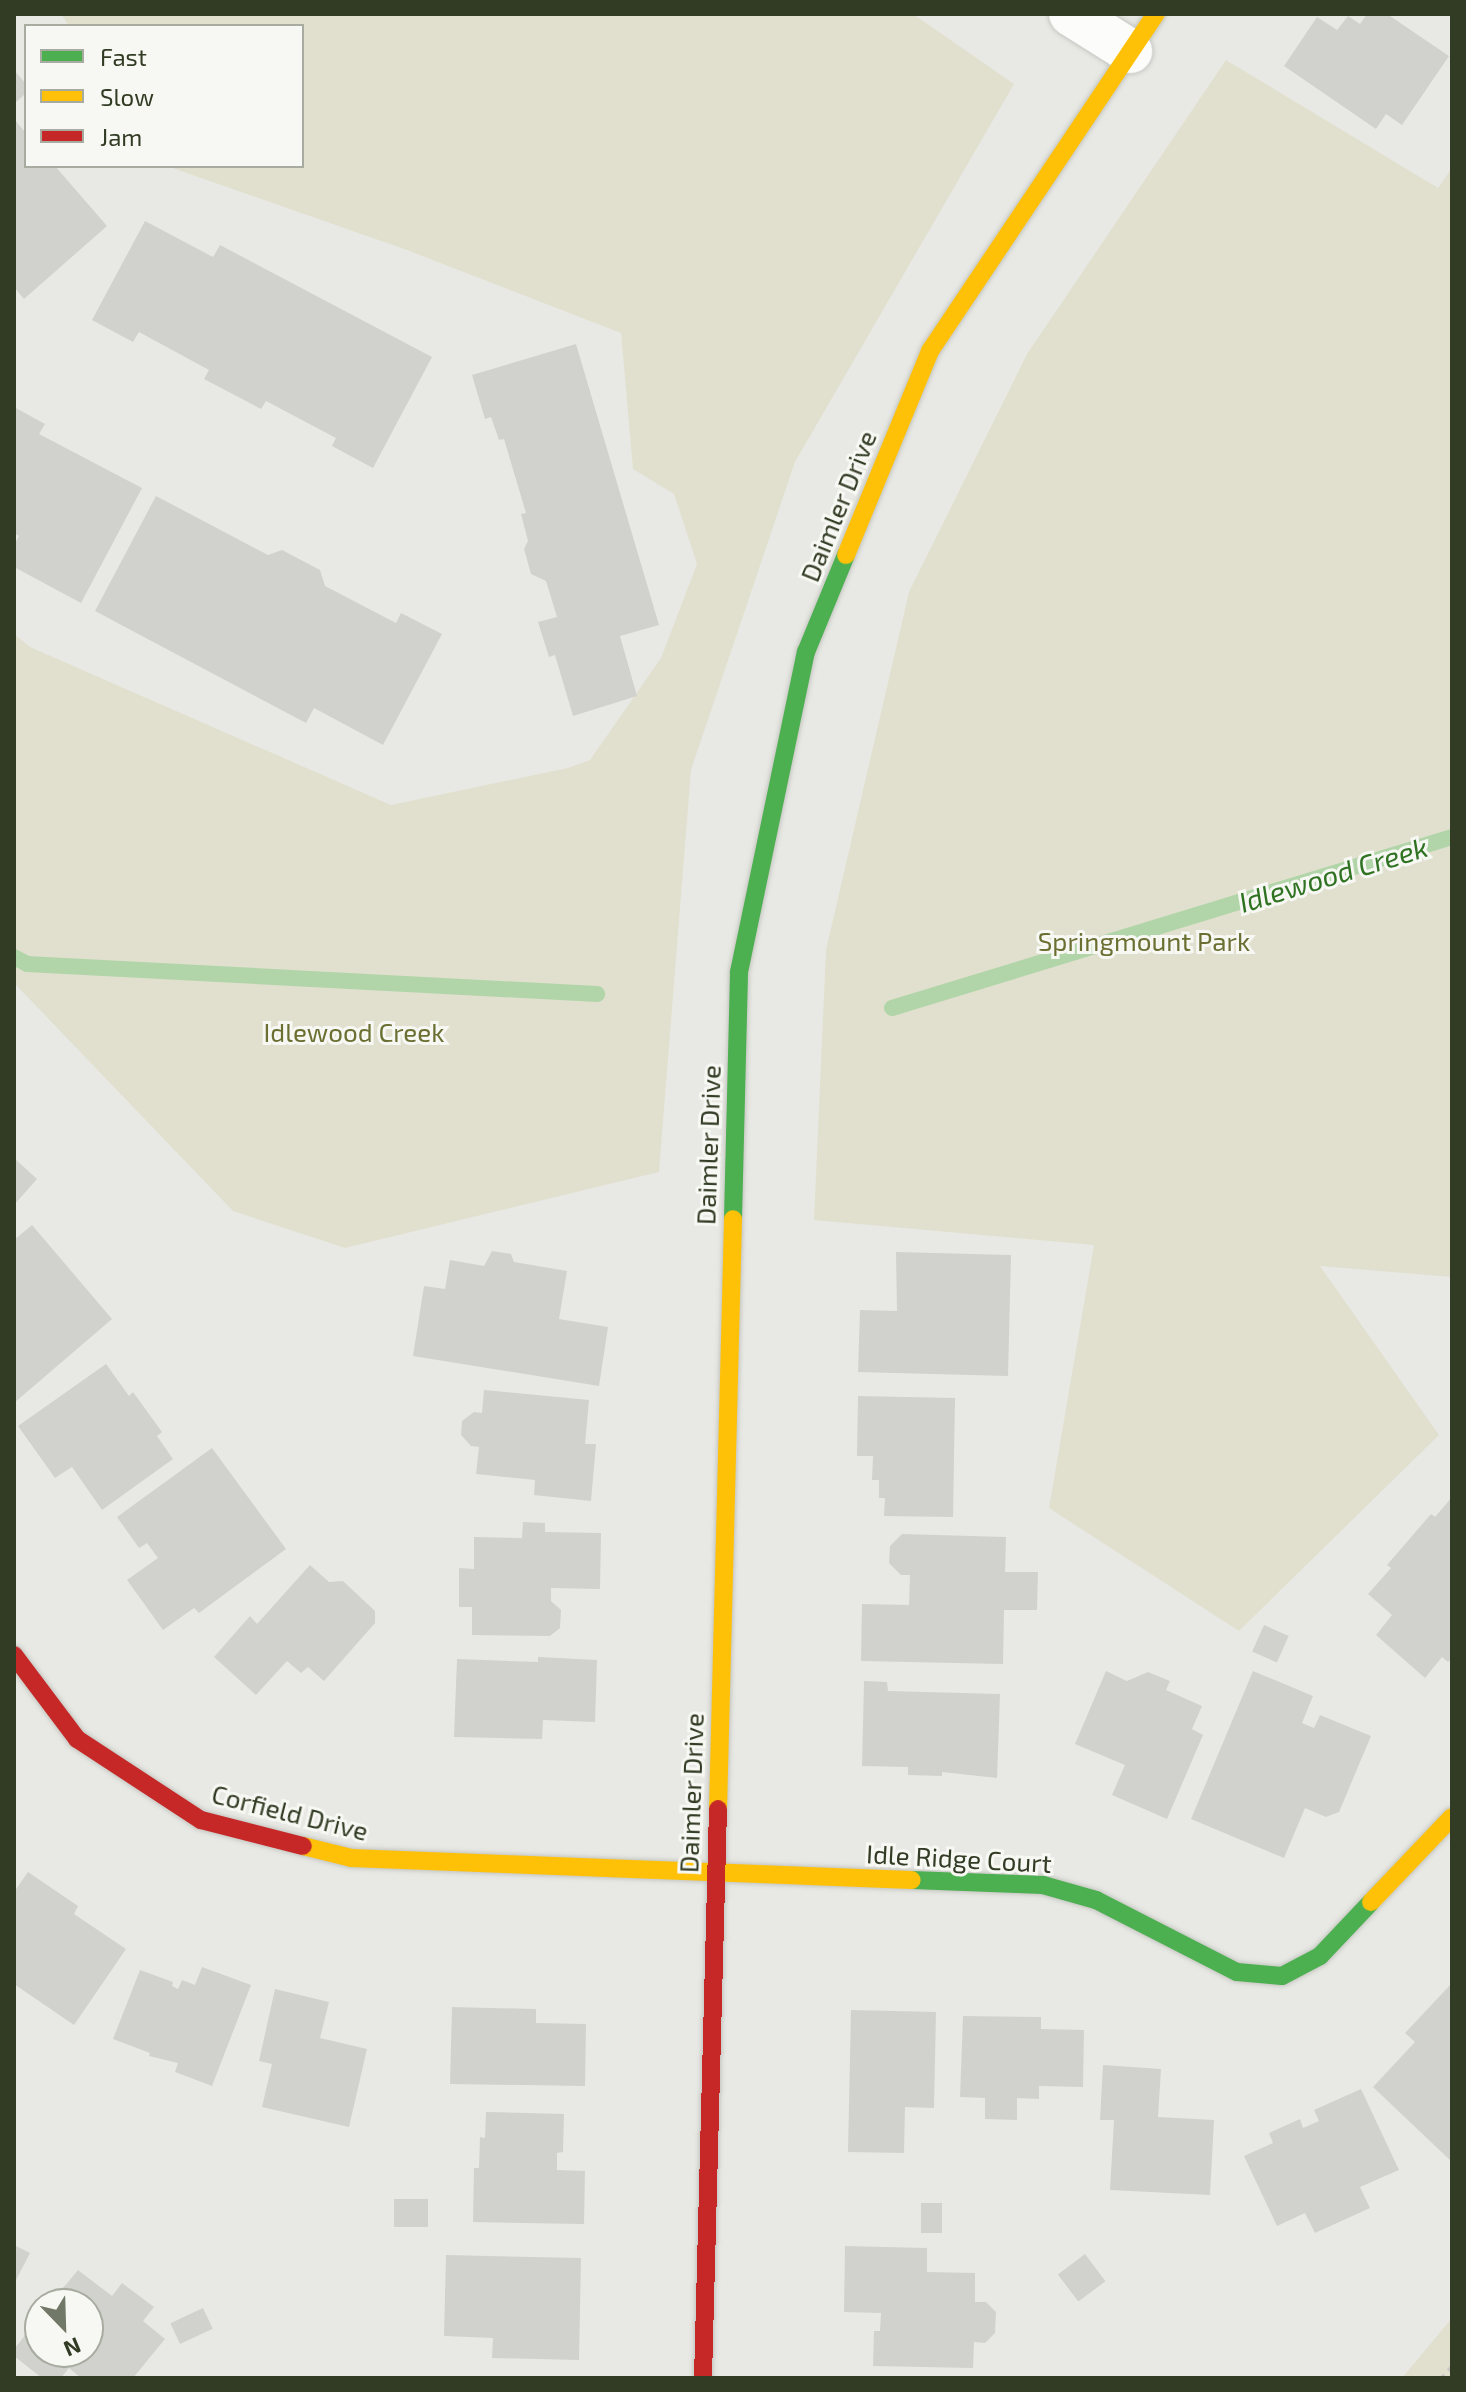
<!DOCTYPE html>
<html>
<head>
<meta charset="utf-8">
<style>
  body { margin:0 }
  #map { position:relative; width:1466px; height:2392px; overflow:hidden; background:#e8e9e4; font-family:"Exo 2",sans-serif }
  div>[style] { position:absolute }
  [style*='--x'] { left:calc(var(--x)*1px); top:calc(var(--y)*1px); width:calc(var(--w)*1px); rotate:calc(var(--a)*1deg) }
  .green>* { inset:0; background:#e1e0cf }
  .stream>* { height:16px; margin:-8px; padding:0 8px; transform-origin:8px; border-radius:8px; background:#b1d5a8 }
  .building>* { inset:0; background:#d1d2cd; transform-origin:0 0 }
  .path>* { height:5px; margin-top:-2.5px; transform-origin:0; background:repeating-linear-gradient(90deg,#c6c9c1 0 4px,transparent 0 10px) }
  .roads { filter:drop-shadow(0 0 2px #c5c6c1) drop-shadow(0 0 2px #c5c6c1) }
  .street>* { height:44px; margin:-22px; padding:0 22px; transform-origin:22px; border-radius:22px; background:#fcfcfb }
  .fast>* { height:18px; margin:-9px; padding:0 9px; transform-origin:9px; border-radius:9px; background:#4caf50 }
  .slow>* { height:18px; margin:-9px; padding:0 9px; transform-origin:9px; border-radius:9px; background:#ffc107 }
  .jam>* { height:18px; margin:-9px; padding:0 9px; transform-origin:9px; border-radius:9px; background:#c62828 }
  span { translate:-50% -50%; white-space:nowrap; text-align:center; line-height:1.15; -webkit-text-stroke:6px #f7f8f3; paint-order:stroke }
  .street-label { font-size:26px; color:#323b24 }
  .park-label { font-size:26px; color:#6b6f31 }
  .water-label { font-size:28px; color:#2f7222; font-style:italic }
  .frame { position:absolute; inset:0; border:16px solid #323b24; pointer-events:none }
  .legend { position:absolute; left:24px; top:24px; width:280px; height:144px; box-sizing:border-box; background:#f7f8f3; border:2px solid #a8aca0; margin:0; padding:10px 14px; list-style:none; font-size:24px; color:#323b24 }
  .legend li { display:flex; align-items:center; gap:16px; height:40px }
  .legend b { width:40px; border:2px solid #a8aca0 }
  .north { position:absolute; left:24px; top:2288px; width:80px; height:80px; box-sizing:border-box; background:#f7f8f3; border:2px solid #a8aca0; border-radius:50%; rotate:157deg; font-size:22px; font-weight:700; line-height:32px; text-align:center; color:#323b24 }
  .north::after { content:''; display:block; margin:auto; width:28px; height:36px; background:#727867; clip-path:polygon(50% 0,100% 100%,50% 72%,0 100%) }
</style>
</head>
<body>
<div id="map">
  <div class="green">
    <i style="clip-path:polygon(61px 14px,913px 14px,1014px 84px,795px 462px,691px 770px,659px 1172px,345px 1248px,233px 1211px,14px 983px,14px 634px,30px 647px,391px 805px,568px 768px,590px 760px,661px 658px,697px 564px,674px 494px,633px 469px,621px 333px,407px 250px,167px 166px,302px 166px,302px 26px,69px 26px)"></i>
    <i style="clip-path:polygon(1226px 60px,1438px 188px,1452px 168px,1452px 1277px,1320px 1266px,1439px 1435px,1239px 1631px,1049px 1508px,1094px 1245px,814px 1220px,826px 950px,909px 592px,1027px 354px)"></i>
    <i style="clip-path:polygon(1452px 2318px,1452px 2378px,1402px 2378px)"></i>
  </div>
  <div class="stream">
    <i style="--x:14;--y:957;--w:15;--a:28"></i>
    <i style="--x:27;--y:964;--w:571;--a:3.01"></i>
    <i style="--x:892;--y:1008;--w:586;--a:-16.98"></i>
  </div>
  <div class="building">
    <i style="clip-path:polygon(1367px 14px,1387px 14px,1449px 56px,1402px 125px,1386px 114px,1376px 129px,1284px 66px,1317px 17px,1337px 30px,1348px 16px,1360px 24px)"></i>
    <i style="clip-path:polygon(14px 70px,26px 84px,26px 93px,14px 104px)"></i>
    <i style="clip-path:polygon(14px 119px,26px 133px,26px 166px,55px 166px,107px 226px,24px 299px,14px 287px)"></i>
    <i style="clip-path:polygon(145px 221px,213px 257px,220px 245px,432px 357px,373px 468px,332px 446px,336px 438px,266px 401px,261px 409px,204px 379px,209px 370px,139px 332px,133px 342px,92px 320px)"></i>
    <i style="clip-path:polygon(576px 344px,659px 625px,620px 636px,637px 696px,573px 716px,555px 655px,549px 657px,538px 622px,557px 617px,546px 581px,531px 574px,524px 549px,528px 541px,521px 514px,526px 513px,504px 439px,499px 440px,491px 417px,485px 419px,472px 375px)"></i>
    <i style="clip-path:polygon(14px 407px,45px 424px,39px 434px,142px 488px,81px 603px,14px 567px,14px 545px,19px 536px,14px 533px)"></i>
    <i style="clip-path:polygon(156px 496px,268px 555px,282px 550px,320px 570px,325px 586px,396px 623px,401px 613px,442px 634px,383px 745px,314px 708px,306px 723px,95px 611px)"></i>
    <i style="clip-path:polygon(14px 1158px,37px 1179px,14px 1205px)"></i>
    <i style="clip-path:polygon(32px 1225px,112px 1319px,14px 1403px,14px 1240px)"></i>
    <i style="clip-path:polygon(492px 1251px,511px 1254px,514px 1262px,567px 1271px,559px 1319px,608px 1327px,599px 1386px,413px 1356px,424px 1286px,445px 1289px,450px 1260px,484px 1266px)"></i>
    <i style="clip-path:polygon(896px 1252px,1011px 1255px,1008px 1376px,858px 1372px,860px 1310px,897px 1311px)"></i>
    <i style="clip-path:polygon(106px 1364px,129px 1396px,133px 1392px,162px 1432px,157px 1436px,173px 1459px,102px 1510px,72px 1467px,55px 1478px,18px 1426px)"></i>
    <i style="clip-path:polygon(484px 1390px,589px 1400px,585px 1444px,596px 1444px,591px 1501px,534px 1495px,535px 1480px,476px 1474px,479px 1447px,471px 1446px,461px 1435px,462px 1421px,474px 1412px,482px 1413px)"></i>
    <i style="clip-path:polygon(858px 1396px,955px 1398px,953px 1517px,884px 1516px,885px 1498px,879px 1498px,879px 1480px,872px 1480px,873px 1456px,857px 1456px)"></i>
    <i style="clip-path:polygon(212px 1448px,286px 1549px,199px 1613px,194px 1608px,163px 1630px,127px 1580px,158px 1558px,147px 1543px,139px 1548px,117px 1517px)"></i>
    <i style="clip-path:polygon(1452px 1497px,1452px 1658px,1448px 1662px,1442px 1657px,1425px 1678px,1376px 1635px,1392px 1615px,1368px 1594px,1391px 1568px,1387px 1565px,1431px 1514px,1435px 1517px)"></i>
    <i style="clip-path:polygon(523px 1522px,545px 1523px,545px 1532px,601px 1533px,600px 1589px,551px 1588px,551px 1601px,561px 1610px,560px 1628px,550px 1636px,472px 1635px,472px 1607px,459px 1607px,459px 1568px,474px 1569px,474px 1537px,522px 1538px)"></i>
    <i style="clip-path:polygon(902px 1534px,1006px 1537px,1005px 1572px,1038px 1572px,1037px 1610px,1004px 1610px,1003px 1664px,861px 1661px,862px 1604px,909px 1605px,910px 1575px,901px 1575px,889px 1563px,890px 1546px)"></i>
    <i style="clip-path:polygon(310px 1565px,329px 1582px,343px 1581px,375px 1611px,375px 1623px,324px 1681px,308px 1667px,301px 1673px,287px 1661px,256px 1695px,214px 1657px,250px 1616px,257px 1624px)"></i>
    <i style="left:1264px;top:1625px;width:27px;height:29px;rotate:24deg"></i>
    <i style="clip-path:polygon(538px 1657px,597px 1660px,595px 1722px,543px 1720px,542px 1739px,454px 1737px,457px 1659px,538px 1662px)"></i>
    <i style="clip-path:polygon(1106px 1671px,1127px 1681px,1148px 1672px,1170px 1681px,1166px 1690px,1202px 1706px,1192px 1729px,1203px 1735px,1167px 1819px,1112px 1795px,1125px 1765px,1075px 1744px)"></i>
    <i style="clip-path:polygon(1253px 1671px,1313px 1696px,1302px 1723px,1314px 1728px,1320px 1715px,1371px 1736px,1339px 1812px,1326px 1817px,1305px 1808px,1284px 1858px,1191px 1819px)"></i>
    <i style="clip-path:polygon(864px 1681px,887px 1682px,888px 1691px,1000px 1694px,997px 1778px,942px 1772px,942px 1776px,908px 1775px,908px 1767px,862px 1766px)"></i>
    <i style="clip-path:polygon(28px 1872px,78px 1906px,74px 1914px,126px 1949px,74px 2025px,14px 1984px,14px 1892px)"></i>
    <i style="clip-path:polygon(202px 1967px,251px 1985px,212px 2086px,175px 2072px,178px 2063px,149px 2056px,150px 2053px,113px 2039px,140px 1970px,173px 1982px,172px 1986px,178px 1989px,182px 1980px,195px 1985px)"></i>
    <i style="clip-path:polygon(1452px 1983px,1452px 2162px,1373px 2087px,1415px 2042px,1405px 2033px)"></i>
    <i style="clip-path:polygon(275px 1989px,329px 2002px,320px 2038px,367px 2049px,349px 2127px,262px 2107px,272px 2064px,259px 2061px)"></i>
    <i style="clip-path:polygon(452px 2007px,536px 2009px,536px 2023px,586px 2024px,585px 2086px,450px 2084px)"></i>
    <i style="clip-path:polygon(851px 2010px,936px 2012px,934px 2108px,905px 2107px,904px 2153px,848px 2152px)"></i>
    <i style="clip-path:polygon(963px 2016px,1041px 2017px,1041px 2029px,1084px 2030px,1083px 2087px,1039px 2086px,1039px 2099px,1017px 2098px,1017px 2120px,985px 2119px,985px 2098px,960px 2097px)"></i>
    <i style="clip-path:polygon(1103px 2065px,1161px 2069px,1158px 2117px,1214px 2120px,1210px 2195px,1110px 2190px,1114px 2120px,1100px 2120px)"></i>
    <i style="clip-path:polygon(1361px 2089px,1399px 2170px,1360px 2187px,1370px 2208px,1315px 2233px,1305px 2213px,1277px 2226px,1244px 2156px,1273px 2143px,1269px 2133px,1300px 2119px,1303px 2128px,1319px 2121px,1314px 2110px)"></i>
    <i style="clip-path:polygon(486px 2112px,564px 2114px,563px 2152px,557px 2153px,557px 2170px,585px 2171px,584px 2224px,473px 2222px,474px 2168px,479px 2168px,480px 2137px,485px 2138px)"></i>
    <i style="left:394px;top:2199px;width:34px;height:28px"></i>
    <i style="left:921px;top:2203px;width:21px;height:30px"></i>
    <i style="clip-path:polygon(14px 2245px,30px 2253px,14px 2284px)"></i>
    <i style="clip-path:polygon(845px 2246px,927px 2248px,927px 2272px,975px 2273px,975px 2302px,986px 2302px,996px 2312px,995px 2333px,985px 2343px,974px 2342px,973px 2368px,873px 2366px,874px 2331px,880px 2331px,881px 2313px,844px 2312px)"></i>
    <i style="left:1085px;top:2254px;width:34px;height:34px;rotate:53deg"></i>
    <i style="clip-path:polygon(446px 2255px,581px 2258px,579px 2360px,492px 2358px,493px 2338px,444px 2336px)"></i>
    <i style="clip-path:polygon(78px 2270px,112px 2296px,122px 2283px,154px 2307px,143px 2321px,165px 2339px,133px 2378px,81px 2378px,69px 2368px,61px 2378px,42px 2378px,14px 2356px,14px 2349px,40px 2317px,40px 2352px,88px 2352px,88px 2304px,50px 2304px)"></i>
    <i style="left:203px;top:2308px;width:23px;height:36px;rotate:65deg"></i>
  </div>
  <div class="path">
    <i style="--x:1442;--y:2378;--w:15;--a:-48"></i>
  </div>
  <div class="roads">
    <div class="street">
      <i style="--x:1071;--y:14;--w:70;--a:32.1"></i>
    </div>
    <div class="fast">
      <i style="--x:733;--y:1219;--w:247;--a:-88.6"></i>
      <i style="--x:739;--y:972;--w:327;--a:-78.2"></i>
      <i style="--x:806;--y:652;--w:105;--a:-67.6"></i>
      <i style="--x:912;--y:1880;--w:131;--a:2.2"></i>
      <i style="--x:1043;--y:1885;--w:55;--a:15.8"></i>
      <i style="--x:1096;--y:1900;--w:158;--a:27.1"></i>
      <i style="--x:1237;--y:1972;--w:45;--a:5.1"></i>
      <i style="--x:1282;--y:1976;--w:43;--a:-27.8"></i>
      <i style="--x:1320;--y:1956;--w:74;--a:-46.6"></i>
    </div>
    <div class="slow">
      <i style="--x:846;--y:555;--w:221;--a:-67.6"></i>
      <i style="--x:930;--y:351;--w:406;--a:-56.2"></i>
      <i style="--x:718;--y:1809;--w:590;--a:-88.54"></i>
      <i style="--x:303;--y:1846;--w:49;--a:14"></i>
      <i style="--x:351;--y:1858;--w:561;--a:2.25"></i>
      <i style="--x:1371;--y:1902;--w:117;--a:-46.4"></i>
    </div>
    <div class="jam">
      <i style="--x:14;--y:1655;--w:105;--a:53.1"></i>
      <i style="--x:77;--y:1739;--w:148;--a:33.2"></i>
      <i style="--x:201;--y:1820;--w:105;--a:14.3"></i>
      <i style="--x:703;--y:2378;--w:569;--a:-88.49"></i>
    </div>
  </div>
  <div class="street-label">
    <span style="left:838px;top:506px;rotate:-68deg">Daimler Drive</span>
    <span style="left:708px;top:1145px;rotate:-88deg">Daimler Drive</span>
    <span style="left:691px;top:1793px;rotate:-88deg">Daimler Drive</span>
    <span style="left:290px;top:1812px;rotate:14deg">Corfield Drive</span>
    <span style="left:959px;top:1858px;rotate:3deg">Idle Ridge Court</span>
  </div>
  <div class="park-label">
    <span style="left:1144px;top:941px">Springmount Park</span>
    <span style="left:354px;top:1032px">Idlewood Creek</span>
  </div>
  <div class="water-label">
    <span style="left:1333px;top:874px;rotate:-17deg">Idlewood Creek</span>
  </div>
  <div class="frame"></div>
  <ul class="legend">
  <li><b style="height:10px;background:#4caf50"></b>Fast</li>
  <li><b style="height:10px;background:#ffc107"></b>Slow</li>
  <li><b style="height:10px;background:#c62828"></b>Jam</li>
  </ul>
  <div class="north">N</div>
</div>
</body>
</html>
